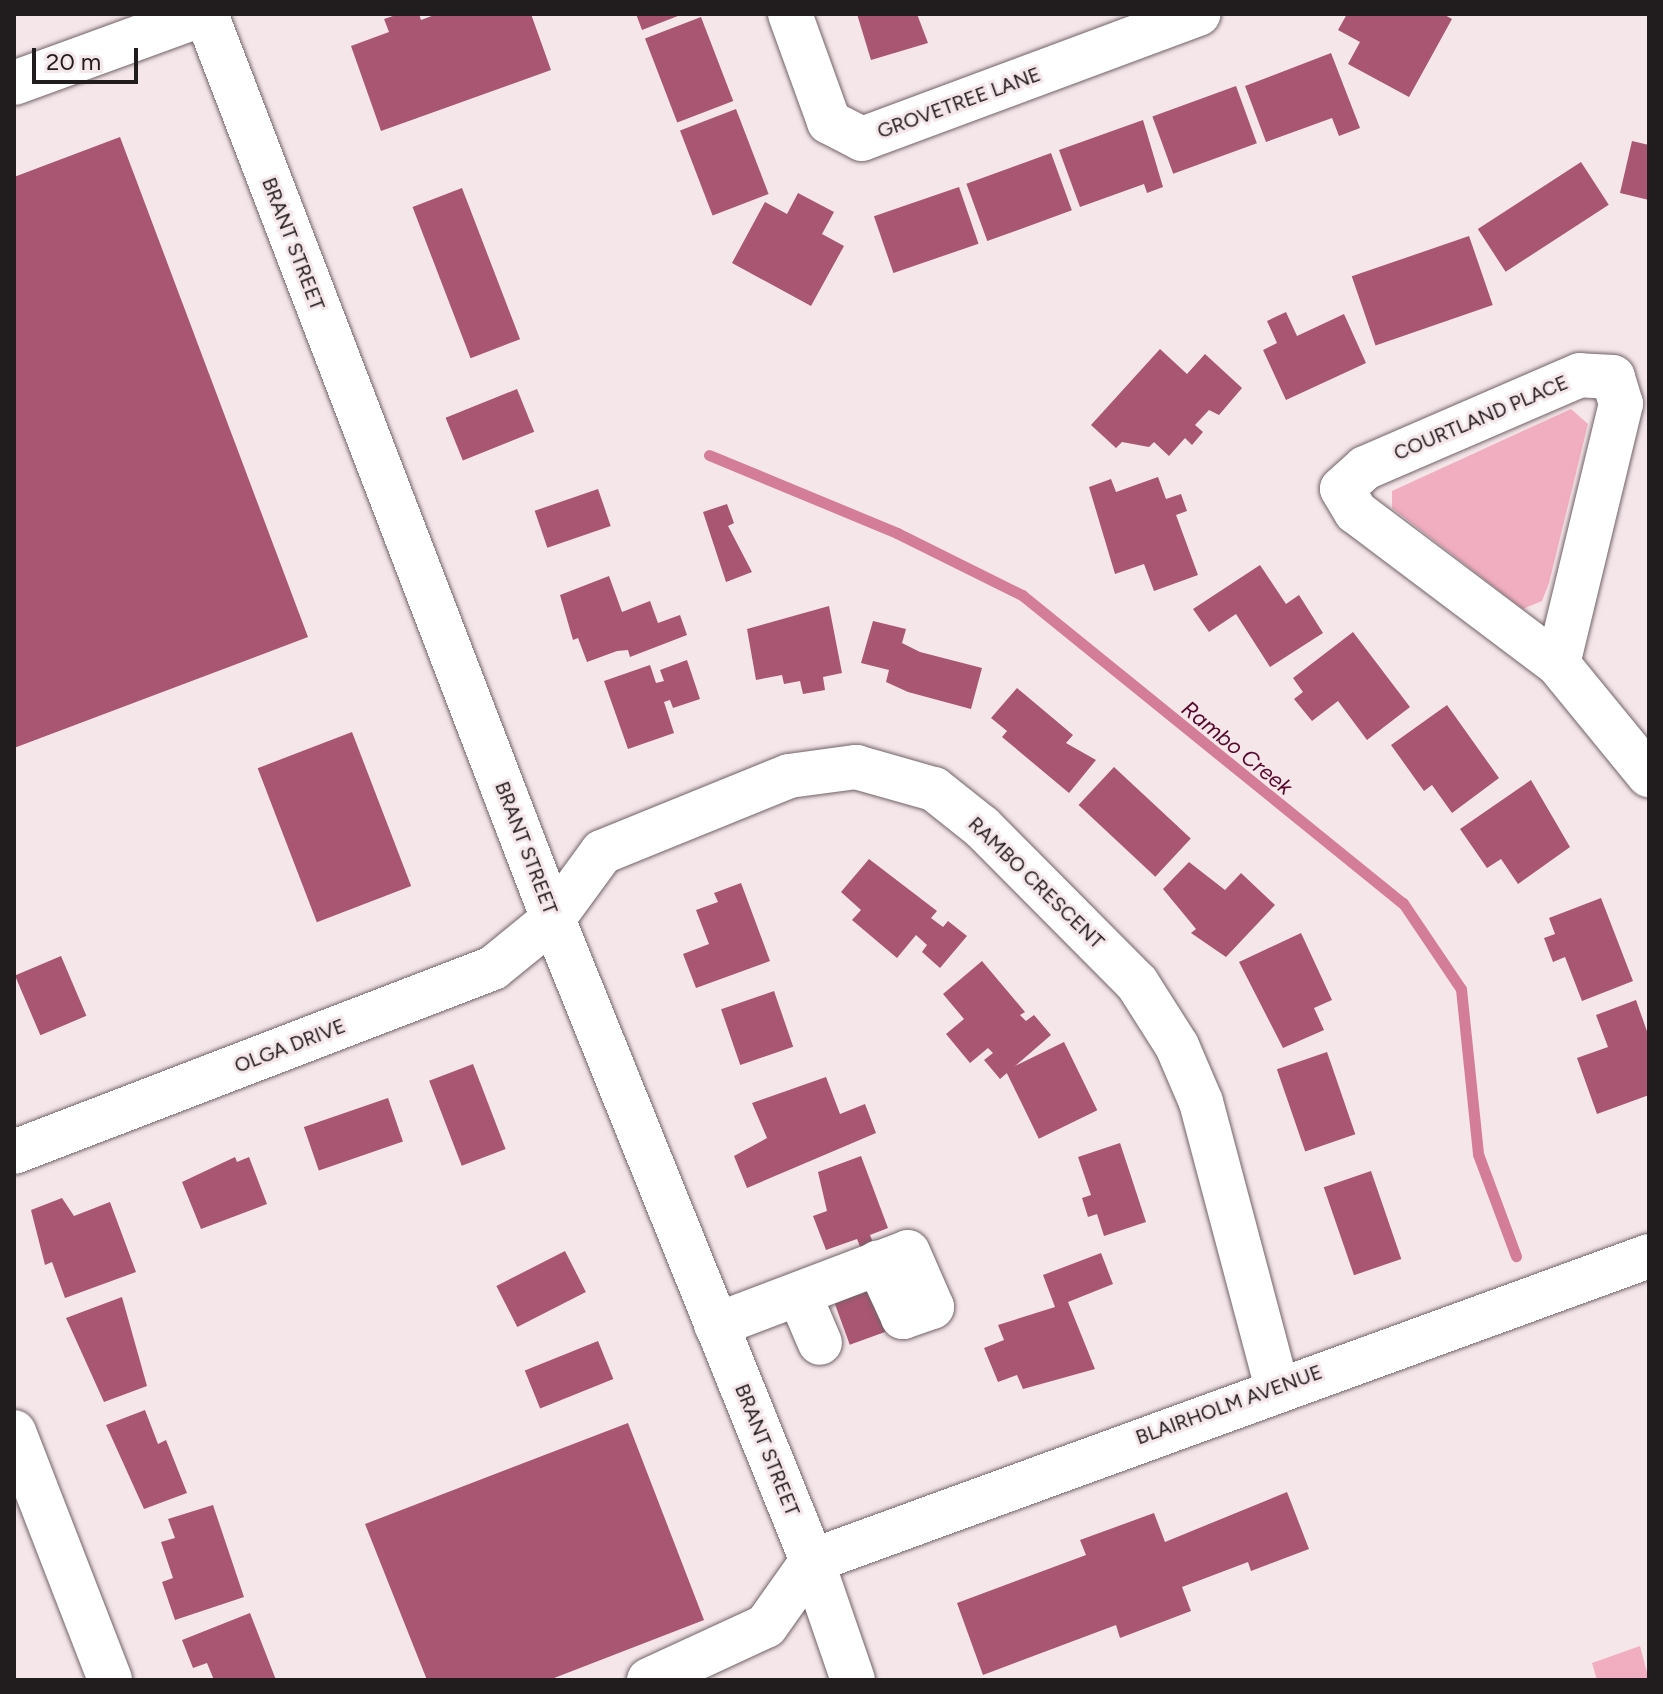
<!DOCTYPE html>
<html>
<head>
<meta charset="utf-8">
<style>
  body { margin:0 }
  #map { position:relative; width:1663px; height:1694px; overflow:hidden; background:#f5e6ea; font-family:Figtree,sans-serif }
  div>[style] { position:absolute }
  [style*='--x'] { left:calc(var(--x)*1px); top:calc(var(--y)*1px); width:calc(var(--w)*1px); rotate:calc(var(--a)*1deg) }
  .green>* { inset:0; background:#f2aec1 }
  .stream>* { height:11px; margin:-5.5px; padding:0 5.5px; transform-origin:5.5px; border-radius:5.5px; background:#d47d99 }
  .building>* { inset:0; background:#a95672; transform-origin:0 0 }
  .roads { filter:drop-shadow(0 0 2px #716367) drop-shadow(0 0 2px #716367) }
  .minor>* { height:44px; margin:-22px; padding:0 22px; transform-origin:22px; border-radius:22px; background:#fff }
  .major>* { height:44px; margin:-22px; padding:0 22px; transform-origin:22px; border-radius:22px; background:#fff }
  span { translate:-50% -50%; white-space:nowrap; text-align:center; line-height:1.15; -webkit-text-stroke:6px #f5e6ea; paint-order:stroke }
  .street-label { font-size:20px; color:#211c1d }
  .water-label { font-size:22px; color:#57082c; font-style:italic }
  .frame { position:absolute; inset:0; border:16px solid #211c1d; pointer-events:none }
  .scale { position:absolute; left:32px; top:48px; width:106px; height:36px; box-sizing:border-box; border:4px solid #211c1d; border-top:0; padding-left:10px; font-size:24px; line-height:28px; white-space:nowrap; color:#211c1d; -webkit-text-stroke:6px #f5e6ea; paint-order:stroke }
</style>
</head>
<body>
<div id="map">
  <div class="green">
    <i style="clip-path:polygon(1571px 409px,1588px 424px,1549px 583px,1542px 601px,1523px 609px,1392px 508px,1392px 491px)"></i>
    <i style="clip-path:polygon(1640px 1646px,1649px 1680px,1597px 1680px,1592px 1663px)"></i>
  </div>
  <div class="stream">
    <i style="--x:709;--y:455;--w:204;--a:22.5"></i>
    <i style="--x:897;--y:533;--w:140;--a:26.4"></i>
    <i style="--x:1022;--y:595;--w:490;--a:39"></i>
    <i style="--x:1403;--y:903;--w:104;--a:56"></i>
    <i style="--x:1461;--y:989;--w:166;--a:84.1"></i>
    <i style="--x:1478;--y:1154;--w:109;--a:69.6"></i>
  </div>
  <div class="building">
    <i style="clip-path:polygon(399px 14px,419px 14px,421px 20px,437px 14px,531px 14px,551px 70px,381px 131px,351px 46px,389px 32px,384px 19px)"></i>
    <i style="clip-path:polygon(636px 14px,683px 14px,642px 30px)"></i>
    <i style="clip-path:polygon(857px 14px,917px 14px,928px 43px,871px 60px)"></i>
    <i style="clip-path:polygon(1347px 14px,1443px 14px,1452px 19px,1409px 97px,1348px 64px,1360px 42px,1338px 30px)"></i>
    <i style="left:701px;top:17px;width:90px;height:60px;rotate:69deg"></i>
    <i style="clip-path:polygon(1331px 53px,1360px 128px,1339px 136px,1332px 118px,1266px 142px,1245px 86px)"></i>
    <i style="left:1236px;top:86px;width:61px;height:89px;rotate:70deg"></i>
    <i style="left:736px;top:109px;width:91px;height:60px;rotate:69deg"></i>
    <i style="clip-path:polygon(1143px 120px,1163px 187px,1147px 193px,1144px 184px,1080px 207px,1059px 150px)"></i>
    <i style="clip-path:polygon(120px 137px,308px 637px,14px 748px,14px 177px)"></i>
    <i style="clip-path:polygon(1632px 141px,1649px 145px,1649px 200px,1620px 193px)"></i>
    <i style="left:1051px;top:153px;width:61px;height:90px;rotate:70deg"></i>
    <i style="left:1581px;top:162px;width:51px;height:123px;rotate:57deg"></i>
    <i style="left:959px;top:187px;width:60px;height:90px;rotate:71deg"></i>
    <i style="left:462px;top:188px;width:162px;height:53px;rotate:69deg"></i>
    <i style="clip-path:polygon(798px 193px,834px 212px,822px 234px,844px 246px,811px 306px,732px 263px,765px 202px,787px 214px)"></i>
    <i style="left:1469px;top:236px;width:73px;height:124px;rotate:71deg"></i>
    <i style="clip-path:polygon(1286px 312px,1297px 336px,1344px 314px,1366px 363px,1286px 400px,1263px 350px,1277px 343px,1267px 321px)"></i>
    <i style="clip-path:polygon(1160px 349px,1187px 374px,1205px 354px,1242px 388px,1219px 415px,1209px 410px,1195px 425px,1203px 432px,1192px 445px,1185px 438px,1169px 456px,1154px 442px,1149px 447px,1122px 442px,1116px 448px,1091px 425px)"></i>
    <i style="left:517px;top:389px;width:46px;height:77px;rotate:68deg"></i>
    <i style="clip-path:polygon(1158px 477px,1166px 499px,1181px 494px,1187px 511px,1176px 515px,1198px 575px,1154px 591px,1144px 564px,1115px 574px,1089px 487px,1111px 479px,1116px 492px)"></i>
    <i style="left:598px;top:489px;width:39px;height:67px;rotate:71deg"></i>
    <i style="clip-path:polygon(727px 504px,734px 523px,728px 526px,752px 572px,726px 582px,703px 512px)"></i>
    <i style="clip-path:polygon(1260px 565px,1286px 604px,1299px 595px,1323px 633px,1270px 667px,1236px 614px,1209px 632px,1193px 609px)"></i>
    <i style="clip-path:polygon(609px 576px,622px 612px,650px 601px,658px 623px,680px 615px,687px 635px,630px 657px,628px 650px,617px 651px,587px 662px,578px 638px,573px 640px,560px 595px)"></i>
    <i style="clip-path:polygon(829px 606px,842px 673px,823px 677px,825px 690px,803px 694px,800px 681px,784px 684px,782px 675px,756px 680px,747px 629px)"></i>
    <i style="clip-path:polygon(873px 621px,906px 629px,902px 643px,920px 652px,982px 668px,971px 709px,908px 692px,886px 682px,889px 670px,861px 663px)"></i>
    <i style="clip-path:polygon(1353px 632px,1410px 707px,1367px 740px,1338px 701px,1312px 721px,1294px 699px,1303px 692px,1293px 678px)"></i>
    <i style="clip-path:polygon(687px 660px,700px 699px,673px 708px,670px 700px,664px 702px,674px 733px,628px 749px,604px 681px,650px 665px,656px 683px,664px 681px,660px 670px)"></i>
    <i style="clip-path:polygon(1017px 688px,1073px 735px,1066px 743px,1096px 760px,1069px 793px,1002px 737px,1007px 731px,991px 718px)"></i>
    <i style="clip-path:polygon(1447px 705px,1499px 778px,1452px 813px,1432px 785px,1424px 791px,1391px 745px)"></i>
    <i style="left:352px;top:732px;width:165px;height:101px;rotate:69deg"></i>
    <i style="left:1114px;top:767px;width:105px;height:52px;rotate:43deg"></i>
    <i style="clip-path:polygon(1531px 780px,1570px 847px,1518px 884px,1501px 859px,1487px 868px,1460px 829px)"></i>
    <i style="clip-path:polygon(869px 859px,937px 911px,931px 918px,943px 927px,948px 921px,967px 936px,940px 968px,922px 952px,927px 945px,916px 935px,897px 958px,852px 920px,861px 910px,841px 892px)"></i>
    <i style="clip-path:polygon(1189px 862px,1225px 890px,1241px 873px,1275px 905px,1226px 957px,1191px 933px,1196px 929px,1163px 889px)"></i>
    <i style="clip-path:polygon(741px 883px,770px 961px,696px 988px,683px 954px,709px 944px,696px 910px,718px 902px,714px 893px)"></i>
    <i style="clip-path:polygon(1601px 898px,1633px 981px,1582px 1001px,1565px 957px,1553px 962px,1544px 938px,1555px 934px,1549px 918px)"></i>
    <i style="clip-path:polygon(1301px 933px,1332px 1000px,1314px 1008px,1324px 1030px,1283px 1048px,1239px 962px)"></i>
    <i style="left:61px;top:956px;width:65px;height:50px;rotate:67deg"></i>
    <i style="clip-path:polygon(982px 961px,1025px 1012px,1020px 1015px,1026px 1021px,1034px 1015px,1051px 1035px,1000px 1079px,984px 1060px,993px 1053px,988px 1048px,970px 1063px,946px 1034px,964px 1019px,943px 994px)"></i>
    <i style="left:774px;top:991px;width:59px;height:56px;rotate:71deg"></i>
    <i style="clip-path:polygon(1636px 1000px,1649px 1037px,1649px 1095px,1597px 1114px,1577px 1058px,1608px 1047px,1596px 1015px)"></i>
    <i style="left:1064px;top:1042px;width:76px;height:65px;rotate:64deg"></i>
    <i style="left:1327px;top:1052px;width:87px;height:53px;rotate:71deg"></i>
    <i style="left:473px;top:1064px;width:91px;height:47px;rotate:69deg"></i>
    <i style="clip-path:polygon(826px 1077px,840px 1114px,865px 1104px,876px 1133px,747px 1188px,734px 1156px,767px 1138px,752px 1103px)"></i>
    <i style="left:388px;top:1098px;width:46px;height:89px;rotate:71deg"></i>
    <i style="clip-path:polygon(1120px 1143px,1146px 1222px,1104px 1236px,1097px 1214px,1088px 1217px,1082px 1198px,1091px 1195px,1078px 1157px)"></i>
    <i style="clip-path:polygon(861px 1156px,888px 1228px,870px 1235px,874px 1245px,861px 1249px,857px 1239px,826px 1250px,813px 1216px,827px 1211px,818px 1172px)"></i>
    <i style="clip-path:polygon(235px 1157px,237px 1162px,249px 1157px,267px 1204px,201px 1229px,182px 1182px)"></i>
    <i style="left:1371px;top:1171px;width:93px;height:50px;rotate:71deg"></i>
    <i style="clip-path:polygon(62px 1198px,74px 1216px,110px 1202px,136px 1272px,65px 1298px,52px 1262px,45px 1265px,31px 1210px)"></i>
    <i style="left:565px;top:1251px;width:46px;height:77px;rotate:63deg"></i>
    <i style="clip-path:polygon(1101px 1253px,1113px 1284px,1068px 1302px,1095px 1369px,1023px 1389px,1017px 1375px,998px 1382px,984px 1348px,1004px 1340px,998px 1325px,1055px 1307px,1043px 1275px)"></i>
    <i style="left:873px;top:1280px;width:53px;height:44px;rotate:70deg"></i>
    <i style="clip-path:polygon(122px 1297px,147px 1386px,104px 1402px,66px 1318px)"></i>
    <i style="left:598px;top:1341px;width:41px;height:79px;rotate:68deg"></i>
    <i style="clip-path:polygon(145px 1410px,158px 1444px,166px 1440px,187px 1493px,144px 1509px,106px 1425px)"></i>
    <i style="clip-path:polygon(628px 1423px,704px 1620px,549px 1680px,427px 1680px,365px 1524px)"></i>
    <i style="clip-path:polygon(1287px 1492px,1309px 1549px,1251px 1571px,1248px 1562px,1182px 1587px,1191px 1611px,1120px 1638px,1116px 1625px,983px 1675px,957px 1603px,1086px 1555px,1080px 1540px,1154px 1513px,1165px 1542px)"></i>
    <i style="clip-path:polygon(213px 1505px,244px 1597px,175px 1620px,162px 1582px,173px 1578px,161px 1542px,175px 1538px,168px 1519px)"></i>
    <i style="clip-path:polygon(250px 1613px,276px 1680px,214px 1680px,207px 1663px,193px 1668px,182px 1640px)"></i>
  </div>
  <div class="roads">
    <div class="minor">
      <i style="--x:790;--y:14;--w:115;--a:70.1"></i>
      <i style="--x:829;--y:122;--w:37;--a:27"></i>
      <i style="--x:862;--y:139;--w:359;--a:-20.4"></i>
      <i style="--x:14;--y:83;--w:202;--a:-20"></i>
      <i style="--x:1558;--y:664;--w:268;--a:-76.4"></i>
      <i style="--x:1621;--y:404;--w:28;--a:-107"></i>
      <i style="--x:1613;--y:377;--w:33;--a:-177"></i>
      <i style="--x:1580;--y:375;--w:234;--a:156.6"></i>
      <i style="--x:1365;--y:468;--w:31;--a:138"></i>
      <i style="--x:1342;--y:489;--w:27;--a:59"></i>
      <i style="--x:1356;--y:512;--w:253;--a:37"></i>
      <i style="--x:1558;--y:664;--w:144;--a:50.7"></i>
      <i style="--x:14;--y:1152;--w:513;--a:-21.01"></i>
      <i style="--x:493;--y:968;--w:77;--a:-39.2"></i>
      <i style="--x:553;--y:919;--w:83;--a:-53.8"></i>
      <i style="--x:602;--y:852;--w:202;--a:-22.1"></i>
      <i style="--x:789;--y:776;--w:68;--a:-7.7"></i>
      <i style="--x:856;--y:767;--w:81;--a:15.8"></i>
      <i style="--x:934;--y:789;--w:61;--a:38.4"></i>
      <i style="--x:982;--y:827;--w:220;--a:45.2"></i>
      <i style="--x:1137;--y:983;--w:75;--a:57.6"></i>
      <i style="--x:1177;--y:1046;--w:61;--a:66.8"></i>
      <i style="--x:1201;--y:1102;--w:295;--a:75.1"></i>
      <i style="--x:799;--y:1294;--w:53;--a:66.8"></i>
      <i style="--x:716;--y:1325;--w:205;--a:-20.8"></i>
      <i style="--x:908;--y:1252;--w:60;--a:66.4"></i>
      <i style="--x:932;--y:1307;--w:31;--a:161"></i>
      <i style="--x:903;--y:1317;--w:60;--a:-114.8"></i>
      <i style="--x:14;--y:1432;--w:266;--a:68.8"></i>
      <i style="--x:649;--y:1680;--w:129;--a:-24.8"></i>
      <i style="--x:766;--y:1626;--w:80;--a:-54.7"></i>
      <i style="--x:812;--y:1561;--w:891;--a:-20.02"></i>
    </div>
    <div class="major">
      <i style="--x:206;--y:14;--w:969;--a:69.02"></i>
      <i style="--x:553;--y:919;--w:692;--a:68.03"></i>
      <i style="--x:812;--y:1561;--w:126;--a:71"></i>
    </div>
  </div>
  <div class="street-label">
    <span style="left:959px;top:103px;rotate:-20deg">GROVETREE LANE</span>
    <span style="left:293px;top:244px;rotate:69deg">BRANT STREET</span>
    <span style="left:1481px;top:418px;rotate:-23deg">COURTLAND PLACE</span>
    <span style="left:526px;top:848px;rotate:69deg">BRANT STREET</span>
    <span style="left:1036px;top:883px;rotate:44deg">RAMBO CRESCENT</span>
    <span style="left:290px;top:1046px;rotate:-21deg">OLGA DRIVE</span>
    <span style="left:1229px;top:1405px;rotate:-20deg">BLAIRHOLM AVENUE</span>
    <span style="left:767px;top:1450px;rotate:68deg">BRANT STREET</span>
  </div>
  <div class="water-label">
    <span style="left:1237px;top:748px;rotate:39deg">Rambo Creek</span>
  </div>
  <div class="frame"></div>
  <div class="scale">20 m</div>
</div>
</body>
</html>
